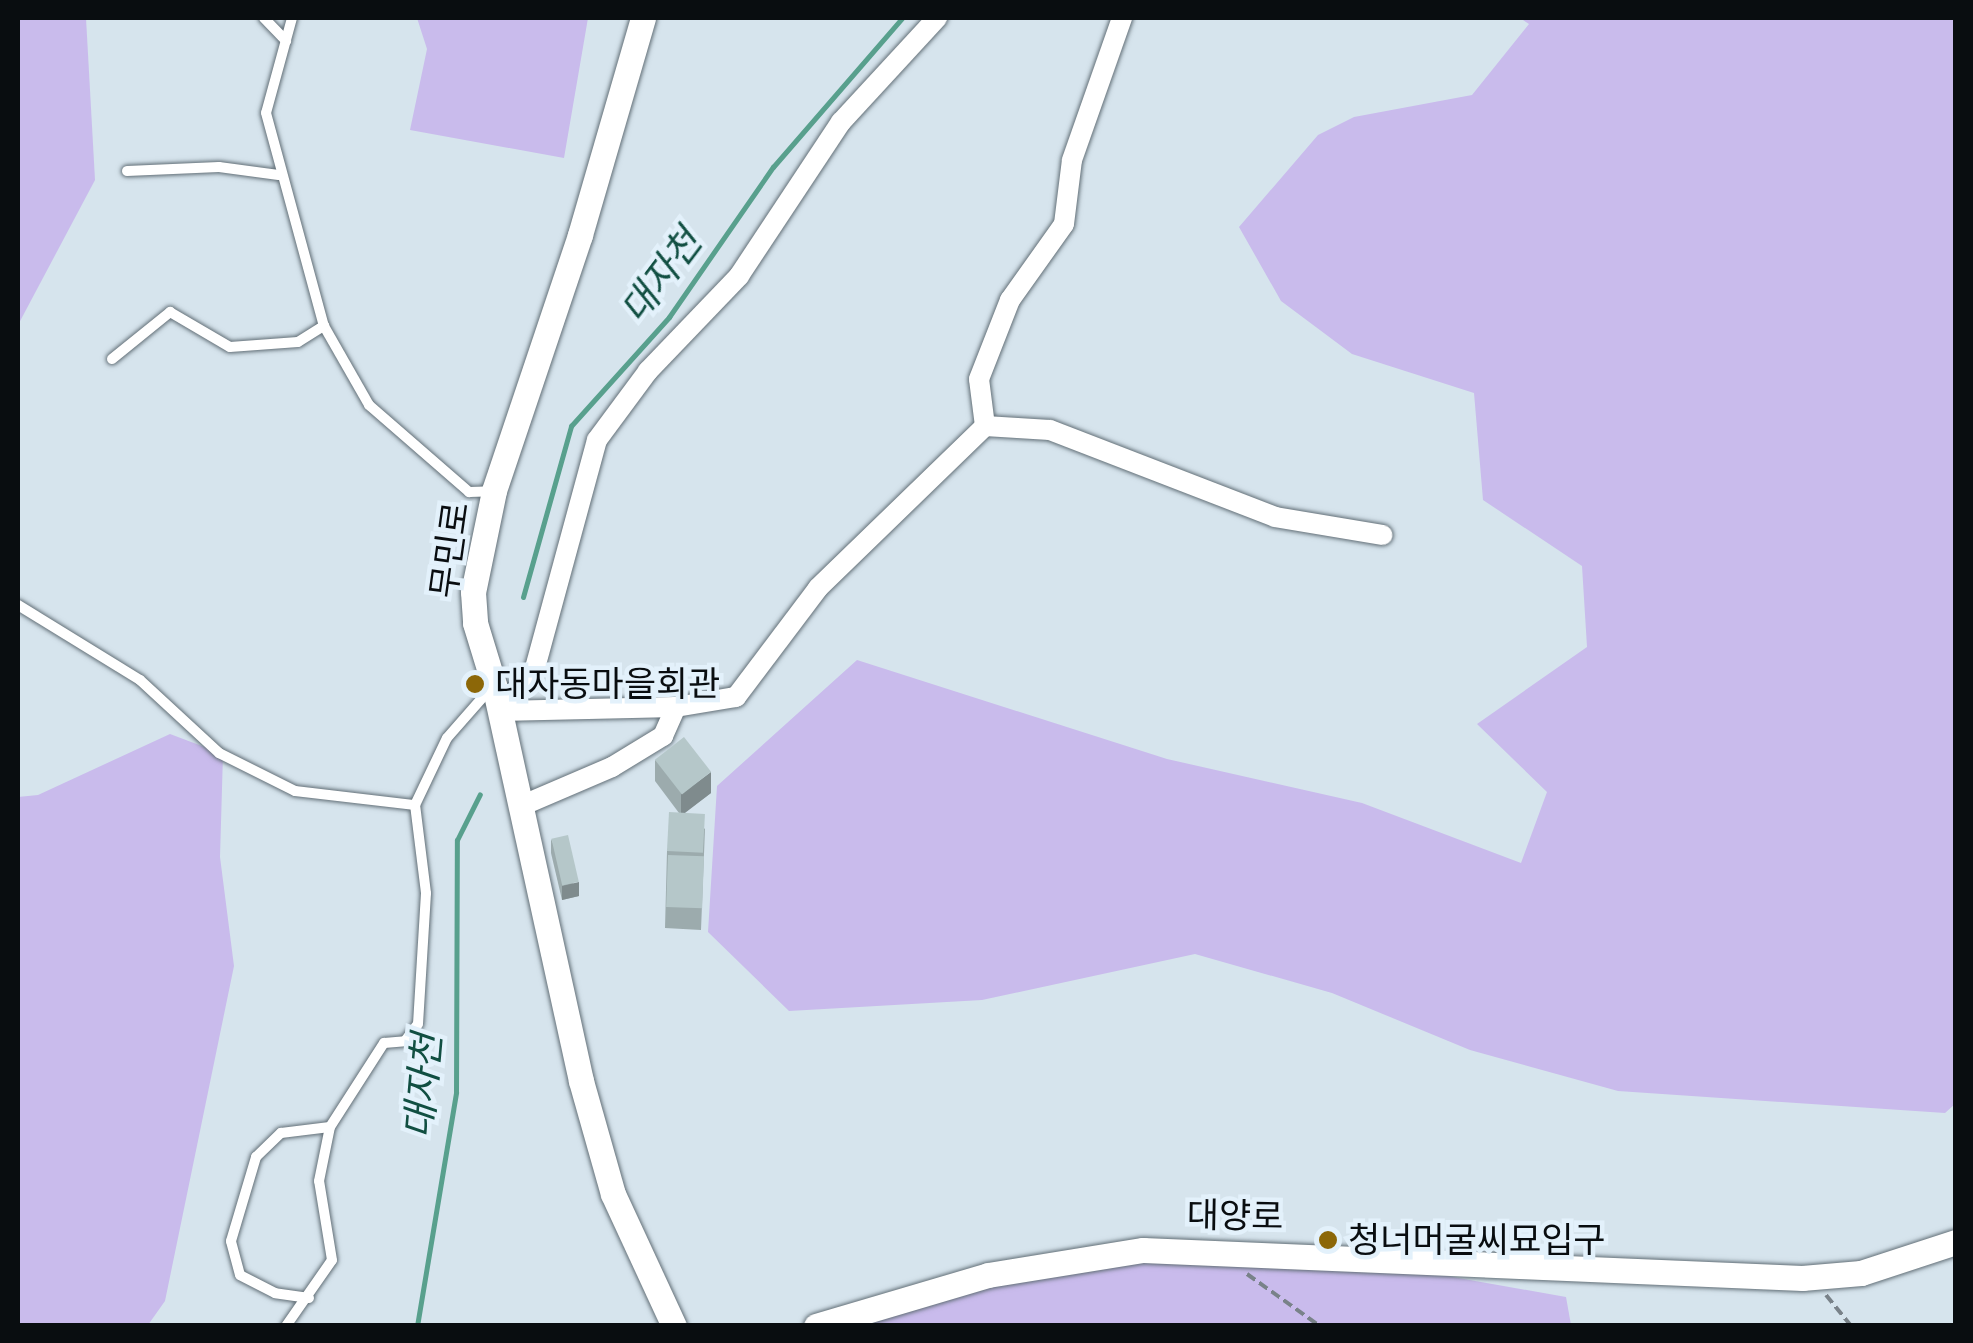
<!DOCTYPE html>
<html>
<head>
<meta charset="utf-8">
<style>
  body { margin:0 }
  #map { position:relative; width:1973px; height:1343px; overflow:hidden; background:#d6e4ed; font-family:Merriweather,"Noto Sans KR",serif }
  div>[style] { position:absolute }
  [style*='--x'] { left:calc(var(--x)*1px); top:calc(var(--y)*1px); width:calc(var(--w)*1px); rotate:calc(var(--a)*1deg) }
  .green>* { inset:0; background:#c9bbec }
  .stream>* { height:5px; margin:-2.5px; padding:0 2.5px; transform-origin:2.5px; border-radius:2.5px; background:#58a08d }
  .path>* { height:4px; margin-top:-2px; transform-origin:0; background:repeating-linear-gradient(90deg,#798289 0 10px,transparent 0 15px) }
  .roads { filter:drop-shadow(0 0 2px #626f77) drop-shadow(0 0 2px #626f77) }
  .service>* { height:10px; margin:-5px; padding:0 5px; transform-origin:5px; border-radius:5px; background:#fff }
  .minor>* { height:20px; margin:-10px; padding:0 10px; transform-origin:10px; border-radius:10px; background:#fff }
  .tertiary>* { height:25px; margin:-12.5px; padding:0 12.5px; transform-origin:12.5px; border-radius:12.5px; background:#fff }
  .wall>* { inset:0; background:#9cabad }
  .shaded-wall>* { inset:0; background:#7f8b8d }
  .building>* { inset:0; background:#b5c7c9; transform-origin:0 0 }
  .dots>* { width:28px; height:28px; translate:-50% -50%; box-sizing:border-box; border:5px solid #e3f1fb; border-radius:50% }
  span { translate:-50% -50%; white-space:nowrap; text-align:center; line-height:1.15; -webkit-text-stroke:9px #e3f1fb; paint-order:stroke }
  .street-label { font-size:35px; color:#090d10 }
  .poi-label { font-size:35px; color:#090d10 }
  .left { translate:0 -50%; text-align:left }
  .water-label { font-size:38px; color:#114f42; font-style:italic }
  .frame { position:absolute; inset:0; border:20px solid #090d10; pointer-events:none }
</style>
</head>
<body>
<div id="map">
  <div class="green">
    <i style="clip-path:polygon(18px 18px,86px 18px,95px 180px,18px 325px)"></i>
    <i style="clip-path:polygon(417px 18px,588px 18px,564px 158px,410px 130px,427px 49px)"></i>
    <i style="clip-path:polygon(1520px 18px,1955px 18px,1955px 1104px,1945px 1113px,1618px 1091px,1470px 1050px,1332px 993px,1195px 954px,982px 1000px,789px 1011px,708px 932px,717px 786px,857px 660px,1167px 759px,1362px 803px,1521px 863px,1547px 792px,1477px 724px,1587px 647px,1582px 566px,1483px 500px,1474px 393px,1352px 354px,1281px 301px,1239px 227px,1318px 135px,1354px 117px,1472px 95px,1529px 24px)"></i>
    <i style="clip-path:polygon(170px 734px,223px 754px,220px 857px,234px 966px,165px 1301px,148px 1325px,18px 1326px,18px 797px,38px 795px)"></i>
    <i style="clip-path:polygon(1072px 1249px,1419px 1271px,1566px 1297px,1571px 1325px,862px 1326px)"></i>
  </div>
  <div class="stream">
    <i style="--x:523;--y:597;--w:178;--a:-74.3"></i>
    <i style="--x:571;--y:426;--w:147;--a:-48"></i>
    <i style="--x:669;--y:317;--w:183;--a:-55.3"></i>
    <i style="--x:773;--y:167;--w:197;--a:-49.1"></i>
    <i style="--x:417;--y:1326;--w:237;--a:-80.5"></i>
    <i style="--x:456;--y:1092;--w:252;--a:-89.8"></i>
    <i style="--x:457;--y:840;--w:51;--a:-63.4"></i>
  </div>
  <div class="path">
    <i style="--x:1247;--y:1274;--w:90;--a:35.5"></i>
    <i style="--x:1826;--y:1295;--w:40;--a:51"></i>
  </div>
  <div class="roads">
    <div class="service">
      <i style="--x:264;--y:18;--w:32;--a:46"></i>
      <i style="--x:292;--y:18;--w:98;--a:105.3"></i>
      <i style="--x:266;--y:113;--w:221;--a:74.8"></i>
      <i style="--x:324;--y:326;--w:91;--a:60.3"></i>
      <i style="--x:369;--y:405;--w:133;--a:41"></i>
      <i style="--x:469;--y:492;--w:24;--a:-2"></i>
      <i style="--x:127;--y:171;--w:92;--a:-2.5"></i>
      <i style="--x:219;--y:167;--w:60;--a:7.7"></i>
      <i style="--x:112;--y:359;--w:75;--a:-39"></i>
      <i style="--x:170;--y:312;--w:69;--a:30.3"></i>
      <i style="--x:230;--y:347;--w:68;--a:-4.2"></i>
      <i style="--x:298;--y:342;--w:31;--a:-32"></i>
      <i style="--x:18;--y:605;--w:143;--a:31.6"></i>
      <i style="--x:140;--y:680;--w:108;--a:42.7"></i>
      <i style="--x:219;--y:753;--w:85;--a:26.6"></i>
      <i style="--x:295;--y:791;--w:121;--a:6.7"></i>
      <i style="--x:415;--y:805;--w:74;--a:-64.5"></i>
      <i style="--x:447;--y:738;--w:65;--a:-48.7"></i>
      <i style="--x:309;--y:1298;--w:34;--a:-172"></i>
      <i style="--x:275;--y:1293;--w:39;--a:-153"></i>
      <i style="--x:240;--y:1275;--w:35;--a:-105"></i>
      <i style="--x:231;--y:1241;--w:88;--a:-73.4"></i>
      <i style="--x:256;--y:1157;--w:35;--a:-44"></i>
      <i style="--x:281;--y:1133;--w:49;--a:-7"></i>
      <i style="--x:286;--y:1326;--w:80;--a:-55.1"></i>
      <i style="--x:332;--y:1260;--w:80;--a:-99.3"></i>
      <i style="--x:319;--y:1181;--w:55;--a:-78.5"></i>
      <i style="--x:330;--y:1127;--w:100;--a:-57.3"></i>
      <i style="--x:384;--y:1043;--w:21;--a:-5"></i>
      <i style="--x:405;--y:1041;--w:21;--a:-53"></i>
      <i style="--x:418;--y:1024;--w:131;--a:-86.5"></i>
      <i style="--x:426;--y:893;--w:89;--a:-97.1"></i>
    </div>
    <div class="minor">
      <i style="--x:985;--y:426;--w:47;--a:-97.3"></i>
      <i style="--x:979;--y:379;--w:85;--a:-68.6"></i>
      <i style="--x:1010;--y:300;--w:93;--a:-54.6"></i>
      <i style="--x:1064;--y:224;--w:64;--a:-82.9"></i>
      <i style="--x:1072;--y:160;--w:151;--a:-70.6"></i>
      <i style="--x:500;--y:711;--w:176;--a:-1.3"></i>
      <i style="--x:676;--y:707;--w:61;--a:-9.5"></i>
      <i style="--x:736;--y:697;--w:136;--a:-53"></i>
      <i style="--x:818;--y:588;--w:233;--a:-44.1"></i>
      <i style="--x:985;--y:426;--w:65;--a:3.5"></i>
      <i style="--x:1050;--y:430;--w:241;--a:21.1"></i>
      <i style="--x:1275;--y:517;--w:109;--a:9.5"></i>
      <i style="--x:500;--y:711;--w:55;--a:-50.9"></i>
      <i style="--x:535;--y:668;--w:236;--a:-74.8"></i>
      <i style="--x:597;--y:440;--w:86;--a:-53.5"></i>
      <i style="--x:648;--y:371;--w:132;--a:-46.2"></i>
      <i style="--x:739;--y:276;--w:185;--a:-56.5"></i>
      <i style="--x:841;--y:122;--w:142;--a:-47.3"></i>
      <i style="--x:521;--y:806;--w:99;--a:-23.2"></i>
      <i style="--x:612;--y:767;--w:60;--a:-31.3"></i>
      <i style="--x:663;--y:736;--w:32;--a:-66"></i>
    </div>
    <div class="tertiary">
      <i style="--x:643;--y:18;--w:226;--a:106.2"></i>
      <i style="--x:580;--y:235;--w:270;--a:108.6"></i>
      <i style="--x:494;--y:491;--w:103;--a:101.7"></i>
      <i style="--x:473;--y:592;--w:31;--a:86"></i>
      <i style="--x:475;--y:623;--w:65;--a:73"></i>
      <i style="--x:494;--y:685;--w:405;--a:77.6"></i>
      <i style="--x:581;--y:1081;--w:117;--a:74.2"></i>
      <i style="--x:613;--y:1194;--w:145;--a:65.2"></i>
      <i style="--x:816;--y:1326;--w:179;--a:-16.5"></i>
      <i style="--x:988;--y:1275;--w:157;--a:-9.2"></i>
      <i style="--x:1143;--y:1250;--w:660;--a:2.43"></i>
      <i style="--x:1802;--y:1278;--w:59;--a:-4.8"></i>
      <i style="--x:1861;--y:1273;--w:100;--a:-18.1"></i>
    </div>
  </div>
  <div class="wall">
    <i style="clip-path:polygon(655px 760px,711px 793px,684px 813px,705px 829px,701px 930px,665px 928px,667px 851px,679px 813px,655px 781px)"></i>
    <i style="clip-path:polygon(551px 839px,579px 896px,562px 900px,551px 853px)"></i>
  </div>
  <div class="shaded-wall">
    <i style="clip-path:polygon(711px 772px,711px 793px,681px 816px,681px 794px)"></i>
    <i style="clip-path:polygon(579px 882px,579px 896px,562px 900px,562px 886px)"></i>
  </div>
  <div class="building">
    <i style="left:684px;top:737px;width:44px;height:37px;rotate:52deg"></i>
    <i style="left:669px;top:812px;width:36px;height:39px;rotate:3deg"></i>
    <i style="left:568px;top:835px;width:48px;height:17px;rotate:77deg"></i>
    <i style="left:668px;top:855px;width:36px;height:52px;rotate:2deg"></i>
  </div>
  <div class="dots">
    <i style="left:475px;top:684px;background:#8c6708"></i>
    <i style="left:1328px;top:1240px;background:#8c6708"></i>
  </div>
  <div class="street-label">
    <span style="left:450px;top:550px;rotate:-82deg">무민로</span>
    <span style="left:1235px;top:1216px;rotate:1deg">대양로</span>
  </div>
  <div class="poi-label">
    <span class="left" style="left:495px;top:684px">대자동마을회관</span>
    <span class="left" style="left:1348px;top:1240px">청너머굴씨묘입구</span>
  </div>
  <div class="water-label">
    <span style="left:661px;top:276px;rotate:-53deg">대자천</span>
    <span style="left:423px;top:1086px;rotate:-85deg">대자천</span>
  </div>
  <div class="frame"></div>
</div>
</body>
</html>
